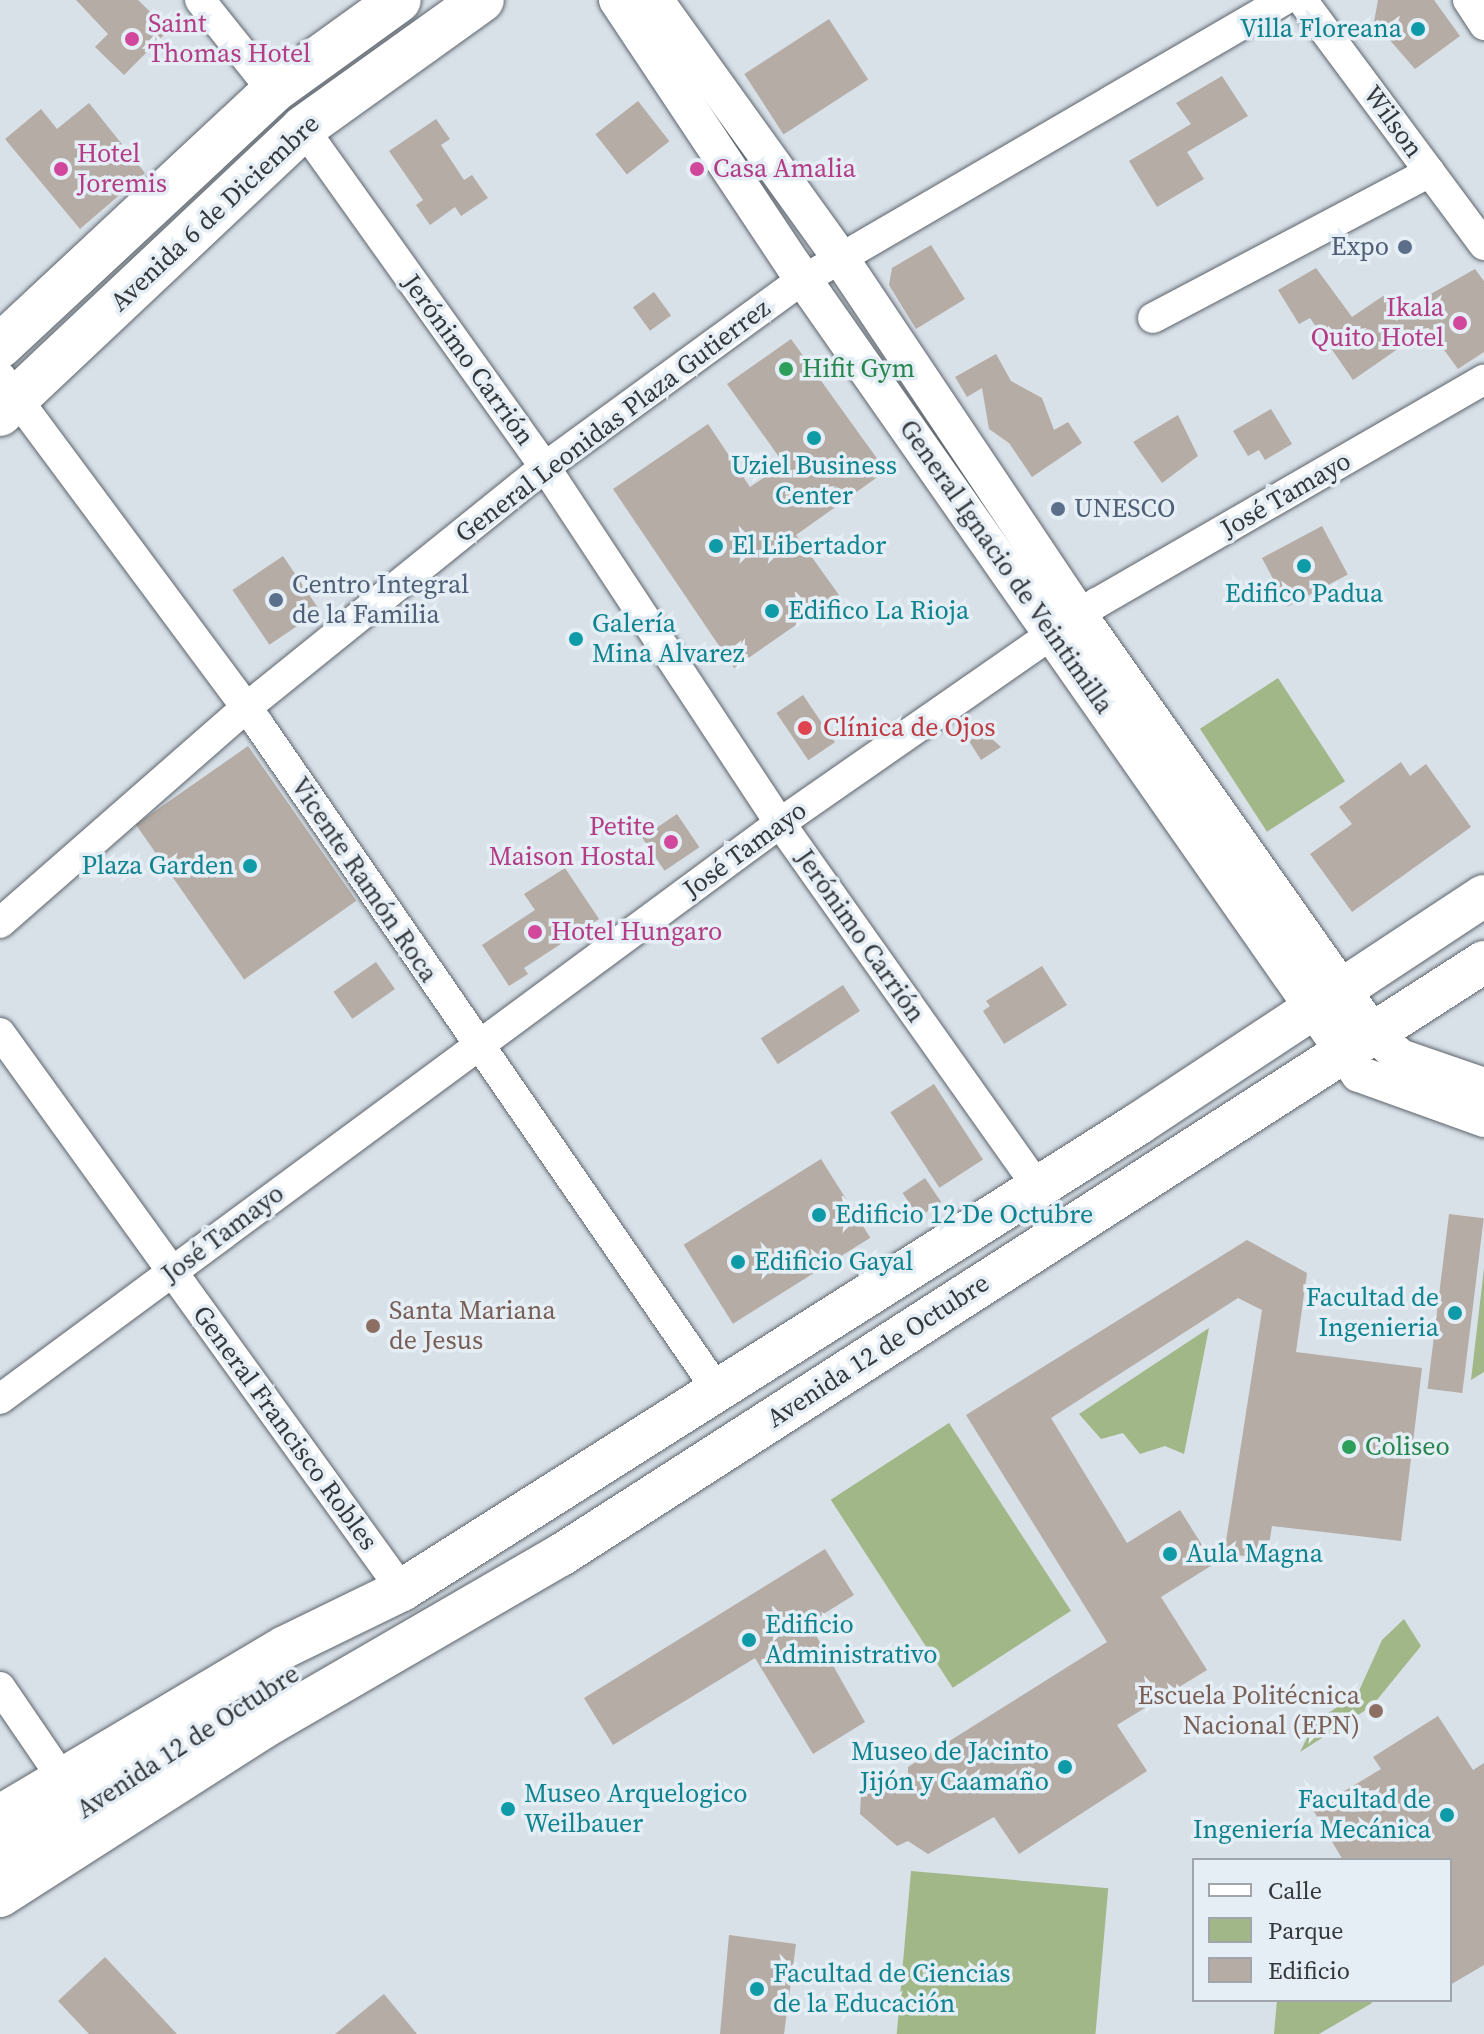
<!DOCTYPE html>
<html>
<head>
<meta charset="utf-8">
<style>
  body { margin:0 }
  #map { position:relative; width:1484px; height:2034px; overflow:hidden; background:#d8e0e8; font-family:"Source Serif 4",serif }
  div>[style] { position:absolute }
  [style*='--x'] { left:calc(var(--x)*1px); top:calc(var(--y)*1px); width:calc(var(--w)*1px); rotate:calc(var(--a)*1deg) }
  .green>* { inset:0; background:#a1b787; transform-origin:0 0 }
  .building>* { inset:0; background:#b5aca5; transform-origin:0 0 }
  .roads { filter:drop-shadow(0 0 2px #5d646b) drop-shadow(0 0 2px #5d646b) }
  .minor>* { height:30px; margin:-15px; padding:0 15px; transform-origin:15px; border-radius:15px; background:#fff }
  .tertiary>* { height:36px; margin:-18px; padding:0 18px; transform-origin:18px; border-radius:18px; background:#fff }
  .secondary>* { height:42px; margin:-21px; padding:0 21px; transform-origin:21px; border-radius:21px; background:#fff }
  .primary>* { height:44px; margin:-22px; padding:0 22px; transform-origin:22px; border-radius:22px; background:#fff }
  .dots>* { width:22px; height:22px; translate:-50% -50%; box-sizing:border-box; border:4px solid #e5edf5; border-radius:50% }
  span { translate:-50% -50%; white-space:nowrap; text-align:center; line-height:1.15; -webkit-text-stroke:7px #e5edf5; paint-order:stroke }
  .hotel-label { font-size:26px; color:#b23c85 }
  .left { translate:0 -50%; text-align:left }
  .right { translate:-100% -50%; text-align:right }
  .culture-label { font-size:26px; color:#0d838f }
  .street-label { font-size:26px; color:#35383b }
  .service-label { font-size:26px; color:#4e5e75 }
  .leisure-label { font-size:26px; color:#27864d }
  .health-label { font-size:26px; color:#be3a42 }
  .education-label { font-size:26px; color:#785e54 }
  .legend { position:absolute; left:1192px; top:1858px; width:260px; height:144px; box-sizing:border-box; background:#e5edf5; border:2px solid #9fa5ab; margin:0; padding:10px 14px; list-style:none; font-size:24px; color:#35383b }
  .legend li { display:flex; align-items:center; gap:16px; height:40px }
  .legend b { width:40px; border:2px solid #9fa5ab }
</style>
</head>
<body>
<div id="map">
  <div class="green">
    <i style="left:1278px;top:678px;width:123px;height:93px;rotate:57deg"></i>
    <i style="clip-path:polygon(1484px 1268px,1484px 1372px,1471px 1380px)"></i>
    <i style="clip-path:polygon(1209px 1328px,1184px 1454px,1165px 1446px,1140px 1454px,1123px 1433px,1101px 1439px,1079px 1414px)"></i>
    <i style="left:949px;top:1423px;width:224px;height:141px;rotate:57deg"></i>
    <i style="clip-path:polygon(1404px 1619px,1421px 1646px,1372px 1706px,1300px 1752px,1315px 1722px,1358px 1693px,1382px 1640px)"></i>
    <i style="left:911px;top:1871px;width:198px;height:164px;rotate:5deg"></i>
    <i style="clip-path:polygon(1277px 2000px,1370px 2000px,1372px 2003px,1319px 2034px,1274px 2034px)"></i>
  </div>
  <div class="building">
    <i style="clip-path:polygon(76px 0,138px 0,169px 30px,124px 75px,95px 47px,108px 34px)"></i>
    <i style="clip-path:polygon(1378px 0,1434px 0,1460px 36px,1415px 69px,1374px 22px)"></i>
    <i style="left:829px;top:19px;width:72px;height:101px;rotate:57deg"></i>
    <i style="clip-path:polygon(1222px 76px,1248px 116px,1187px 152px,1204px 179px,1157px 207px,1129px 161px,1191px 124px,1176px 103px)"></i>
    <i style="left:638px;top:101px;width:51px;height:54px;rotate:52deg"></i>
    <i style="clip-path:polygon(89px 103px,145px 173px,80px 229px,5px 139px,41px 109px,57px 129px)"></i>
    <i style="clip-path:polygon(436px 119px,450px 139px,441px 145px,464px 180px,472px 175px,488px 198px,461px 216px,455px 207px,430px 225px,416px 205px,423px 200px,389px 151px)"></i>
    <i style="clip-path:polygon(931px 245px,965px 299px,916px 329px,889px 285px,892px 268px)"></i>
    <i style="clip-path:polygon(1316px 268px,1352px 317px,1386px 294px,1399px 312px,1475px 269px,1484px 281px,1484px 352px,1458px 369px,1428px 328px,1353px 380px,1310px 318px,1299px 324px,1278px 290px)"></i>
    <i style="left:654px;top:292px;width:29px;height:26px;rotate:54deg"></i>
    <i style="clip-path:polygon(791px 339px,886px 471px,796px 535px,839px 595px,734px 668px,613px 489px,708px 424px,750px 487px,784px 464px,727px 384px)"></i>
    <i style="clip-path:polygon(996px 354px,1011px 381px,1042px 398px,1054px 430px,1068px 422px,1082px 443px,1032px 477px,1009px 443px,989px 429px,982px 388px,967px 397px,955px 377px)"></i>
    <i style="clip-path:polygon(1271px 409px,1292px 444px,1265px 460px,1259px 450px,1248px 456px,1233px 431px)"></i>
    <i style="clip-path:polygon(1178px 415px,1198px 456px,1162px 483px,1133px 442px)"></i>
    <i style="left:1322px;top:526px;width:55px;height:68px;rotate:62deg"></i>
    <i style="left:283px;top:556px;width:66px;height:61px;rotate:56deg"></i>
    <i style="left:803px;top:695px;width:57px;height:32px;rotate:56deg"></i>
    <i style="clip-path:polygon(984px 732px,1001px 747px,981px 760px,969px 741px)"></i>
    <i style="left:248px;top:746px;width:189px;height:137px;rotate:55deg"></i>
    <i style="clip-path:polygon(1401px 762px,1410px 776px,1426px 764px,1471px 827px,1352px 912px,1310px 854px,1352px 824px,1339px 807px)"></i>
    <i style="left:677px;top:814px;width:40px;height:42px;rotate:56deg"></i>
    <i style="clip-path:polygon(565px 868px,599px 919px,524px 968px,528px 974px,509px 986px,482px 945px,535px 910px,524px 894px)"></i>
    <i style="left:376px;top:962px;width:33px;height:52px;rotate:55deg"></i>
    <i style="clip-path:polygon(1042px 966px,1067px 1005px,1004px 1044px,983px 1011px,990px 1006px,986px 1001px)"></i>
    <i style="left:843px;top:985px;width:31px;height:98px;rotate:57deg"></i>
    <i style="left:934px;top:1084px;width:90px;height:52px;rotate:57deg"></i>
    <i style="left:821px;top:1159px;width:93px;height:162px;rotate:58deg"></i>
    <i style="left:925px;top:1178px;width:29px;height:27px;rotate:56deg"></i>
    <i style="left:1449px;top:1214px;width:35px;height:176px;rotate:7deg"></i>
    <i style="clip-path:polygon(1247px 1240px,1307px 1273px,1296px 1352px,1422px 1368px,1401px 1541px,1272px 1526px,1267px 1558px,1224px 1554px,1262px 1310px,1238px 1298px,1051px 1418px,1127px 1543px,1180px 1510px,1214px 1564px,1161px 1597px,1207px 1670px,1117px 1725px,1147px 1771px,1019px 1854px,994px 1817px,928px 1854px,908px 1841px,897px 1846px,860px 1814px,861px 1794px,885px 1779px,908px 1793px,908px 1767px,1107px 1642px,966px 1415px)"></i>
    <i style="clip-path:polygon(825px 1549px,854px 1595px,809px 1623px,865px 1722px,813px 1754px,755px 1658px,613px 1745px,584px 1698px)"></i>
    <i style="clip-path:polygon(1438px 1716px,1473px 1770px,1484px 1763px,1484px 1965px,1450px 1985px,1450px 1860px,1343px 1860px,1313px 1810px,1381px 1769px,1373px 1757px)"></i>
    <i style="clip-path:polygon(729px 1935px,796px 1944px,784px 2034px,720px 2034px)"></i>
    <i style="clip-path:polygon(105px 1957px,177px 2034px,89px 2034px,58px 2001px)"></i>
    <i style="clip-path:polygon(384px 1994px,417px 2034px,335px 2034px)"></i>
  </div>
  <div class="roads">
    <div class="minor">
      <i style="--x:200;--y:0;--w:117;--a:51.3"></i>
      <i style="--x:1302;--y:0;--w:305;--a:53.4"></i>
      <i style="--x:1468;--y:0;--w:30;--a:57"></i>
      <i style="--x:303;--y:128;--w:417;--a:54.5"></i>
      <i style="--x:545;--y:467;--w:427;--a:56.6"></i>
      <i style="--x:780;--y:823;--w:447;--a:54.7"></i>
      <i style="--x:1153;--y:318;--w:313;--a:-27.8"></i>
      <i style="--x:0;--y:376;--w:435;--a:53.4"></i>
      <i style="--x:259;--y:725;--w:809;--a:55.43"></i>
      <i style="--x:0;--y:923;--w:327;--a:-41.2"></i>
      <i style="--x:246;--y:708;--w:384;--a:-38.9"></i>
      <i style="--x:545;--y:467;--w:307;--a:-36.1"></i>
      <i style="--x:793;--y:286;--w:568;--a:-30.22"></i>
      <i style="--x:0;--y:1033;--w:687;--a:54.18"></i>
      <i style="--x:0;--y:1399;--w:970;--a:-36.44"></i>
      <i style="--x:780;--y:823;--w:386;--a:-34.8"></i>
      <i style="--x:1097;--y:603;--w:447;--a:-30"></i>
      <i style="--x:0;--y:1687;--w:110;--a:55.7"></i>
    </div>
    <div class="tertiary">
      <i style="--x:617;--y:0;--w:320;--a:56.4"></i>
      <i style="--x:794;--y:266;--w:986;--a:55.04"></i>
      <i style="--x:1359;--y:1074;--w:133;--a:19.8"></i>
      <i style="--x:655;--y:0;--w:315;--a:54.3"></i>
      <i style="--x:839;--y:256;--w:432;--a:56.2"></i>
      <i style="--x:1079;--y:615;--w:512;--a:54.85"></i>
      <i style="--x:1374;--y:1034;--w:35;--a:41"></i>
      <i style="--x:1400;--y:1057;--w:89;--a:19"></i>
    </div>
    <div class="secondary">
      <i style="--x:0;--y:1816;--w:331;--a:-30.7"></i>
      <i style="--x:285;--y:1647;--w:130;--a:-26"></i>
      <i style="--x:402;--y:1590;--w:871;--a:-32.34"></i>
      <i style="--x:1138;--y:1124;--w:414;--a:-33.4"></i>
      <i style="--x:0;--y:1861;--w:257;--a:-32"></i>
      <i style="--x:0;--y:1896;--w:313;--a:-32.6"></i>
      <i style="--x:264;--y:1727;--w:343;--a:-30.1"></i>
      <i style="--x:561;--y:1555;--w:1097;--a:-32.72"></i>
    </div>
    <div class="primary">
      <i style="--x:0;--y:346;--w:374;--a:-43"></i>
      <i style="--x:273;--y:91;--w:155;--a:-35.8"></i>
      <i style="--x:0;--y:414;--w:417;--a:-43.3"></i>
      <i style="--x:303;--y:128;--w:220;--a:-35.6"></i>
    </div>
  </div>
  <div class="dots">
    <i style="left:1418px;top:29px;background:#0f9aa8"></i>
    <i style="left:132px;top:39px;background:#d1479c"></i>
    <i style="left:61px;top:169px;background:#d1479c"></i>
    <i style="left:697px;top:169px;background:#d1479c"></i>
    <i style="left:1405px;top:247px;background:#5c6f8a"></i>
    <i style="left:1460px;top:323px;background:#d1479c"></i>
    <i style="left:786px;top:369px;background:#2e9e5b"></i>
    <i style="left:814px;top:438px;background:#0f9aa8"></i>
    <i style="left:1058px;top:509px;background:#5c6f8a"></i>
    <i style="left:716px;top:546px;background:#0f9aa8"></i>
    <i style="left:1304px;top:566px;background:#0f9aa8"></i>
    <i style="left:276px;top:600px;background:#5c6f8a"></i>
    <i style="left:772px;top:611px;background:#0f9aa8"></i>
    <i style="left:576px;top:639px;background:#0f9aa8"></i>
    <i style="left:805px;top:728px;background:#e0444e"></i>
    <i style="left:671px;top:842px;background:#d1479c"></i>
    <i style="left:250px;top:866px;background:#0f9aa8"></i>
    <i style="left:535px;top:932px;background:#d1479c"></i>
    <i style="left:819px;top:1215px;background:#0f9aa8"></i>
    <i style="left:738px;top:1262px;background:#0f9aa8"></i>
    <i style="left:1455px;top:1313px;background:#0f9aa8"></i>
    <i style="left:373px;top:1326px;background:#8d6e63"></i>
    <i style="left:1349px;top:1447px;background:#2e9e5b"></i>
    <i style="left:1170px;top:1554px;background:#0f9aa8"></i>
    <i style="left:749px;top:1640px;background:#0f9aa8"></i>
    <i style="left:1376px;top:1711px;background:#8d6e63"></i>
    <i style="left:1065px;top:1767px;background:#0f9aa8"></i>
    <i style="left:508px;top:1809px;background:#0f9aa8"></i>
    <i style="left:1447px;top:1815px;background:#0f9aa8"></i>
    <i style="left:757px;top:1989px;background:#0f9aa8"></i>
  </div>
  <div class="hotel-label">
    <span class="left" style="left:148px;top:39px">Saint<br>Thomas Hotel</span>
    <span class="left" style="left:77px;top:169px">Hotel<br>Joremis</span>
    <span class="left" style="left:713px;top:169px">Casa Amalia</span>
    <span class="right" style="left:1444px;top:323px">Ikala<br>Quito Hotel</span>
    <span class="right" style="left:655px;top:842px">Petite<br>Maison Hostal</span>
    <span class="left" style="left:551px;top:932px">Hotel Hungaro</span>
  </div>
  <div class="culture-label">
    <span class="right" style="left:1402px;top:29px">Villa Floreana</span>
    <span style="left:814px;top:481px">Uziel Business<br>Center</span>
    <span class="left" style="left:732px;top:546px">El Libertador</span>
    <span style="left:1304px;top:594px">Edifico Padua</span>
    <span class="left" style="left:788px;top:611px">Edifico La Rioja</span>
    <span class="left" style="left:592px;top:639px">Galería<br>Mina Alvarez</span>
    <span class="right" style="left:234px;top:866px">Plaza Garden</span>
    <span class="left" style="left:835px;top:1215px">Edificio 12 De Octubre</span>
    <span class="left" style="left:754px;top:1262px">Edificio Gayal</span>
    <span class="right" style="left:1439px;top:1313px">Facultad de<br>Ingenieria</span>
    <span class="left" style="left:1186px;top:1554px">Aula Magna</span>
    <span class="left" style="left:765px;top:1640px">Edificio<br>Administrativo</span>
    <span class="right" style="left:1049px;top:1767px">Museo de Jacinto<br>Jijón y Caamaño</span>
    <span class="left" style="left:524px;top:1809px">Museo Arquelogico<br>Weilbauer</span>
    <span class="right" style="left:1431px;top:1815px">Facultad de<br>Ingeniería Mecánica</span>
    <span class="left" style="left:773px;top:1989px">Facultad de Ciencias<br>de la Educación</span>
  </div>
  <div class="street-label">
    <span style="left:1393px;top:122px;rotate:54deg">Wilson</span>
    <span style="left:215px;top:213px;rotate:-43deg">Avenida 6 de Diciembre</span>
    <span style="left:468px;top:360px;rotate:54deg">Jerónimo Carrión</span>
    <span style="left:613px;top:421px;rotate:-37deg">General Leonidas Plaza Gutierrez</span>
    <span style="left:1286px;top:495px;rotate:-30deg">José Tamayo</span>
    <span style="left:1006px;top:567px;rotate:55deg">General Ignacio de Veintimilla</span>
    <span style="left:745px;top:850px;rotate:-36deg">José Tamayo</span>
    <span style="left:364px;top:880px;rotate:56deg">Vicente Ramón Roca</span>
    <span style="left:860px;top:936px;rotate:55deg">Jerónimo Carrión</span>
    <span style="left:223px;top:1234px;rotate:-37deg">José Tamayo</span>
    <span style="left:878px;top:1351px;rotate:-33deg">Avenida 12 de Octubre</span>
    <span style="left:285px;top:1428px;rotate:54deg">General Francisco Robles</span>
    <span style="left:188px;top:1742px;rotate:-33deg">Avenida 12 de Octubre</span>
  </div>
  <div class="service-label">
    <span class="right" style="left:1389px;top:247px">Expo</span>
    <span class="left" style="left:1074px;top:509px">UNESCO</span>
    <span class="left" style="left:292px;top:600px">Centro Integral<br>de la Familia</span>
  </div>
  <div class="leisure-label">
    <span class="left" style="left:802px;top:369px">Hifit Gym</span>
    <span class="left" style="left:1365px;top:1447px">Coliseo</span>
  </div>
  <div class="health-label">
    <span class="left" style="left:823px;top:728px">Clínica de Ojos</span>
  </div>
  <div class="education-label">
    <span class="left" style="left:389px;top:1326px">Santa Mariana<br>de Jesus</span>
    <span class="right" style="left:1360px;top:1711px">Escuela Politécnica<br>Nacional (EPN)</span>
  </div>
  <ul class="legend">
  <li><b style="height:10px;background:#fff"></b>Calle</li>
  <li><b style="height:22px;background:#a1b787"></b>Parque</li>
  <li><b style="height:22px;background:#b5aca5"></b>Edificio</li>
  </ul>
</div>
</body>
</html>
